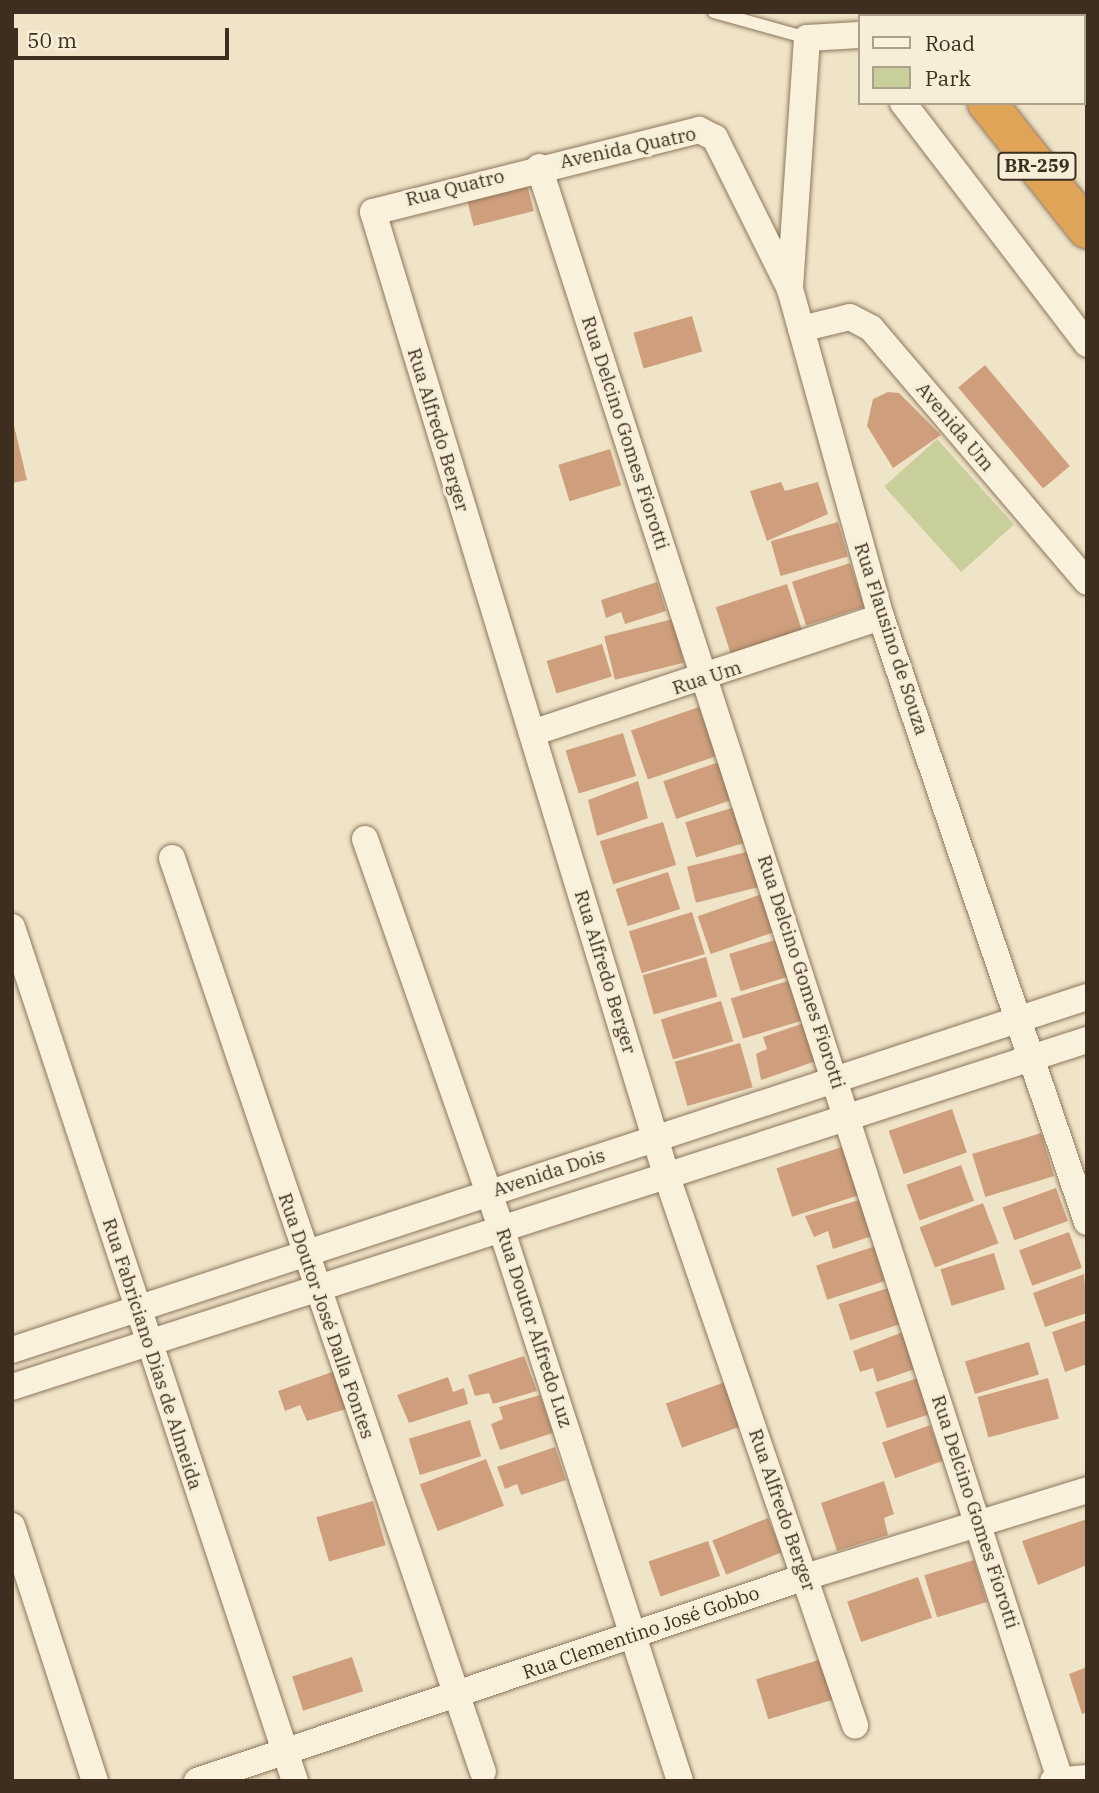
<!DOCTYPE html>
<html>
<head>
<meta charset="utf-8">
<style>
  body { margin:0 }
  #map { position:relative; width:1099px; height:1793px; overflow:hidden; background:#f0e4c8; font-family:"IBM Plex Serif",serif }
  div>[style] { position:absolute }
  [style*='--x'] { left:calc(var(--x)*1px); top:calc(var(--y)*1px); width:calc(var(--w)*1px); rotate:calc(var(--a)*1deg) }
  .green>* { inset:0; background:#c9cf9b; transform-origin:0 0 }
  .building>* { inset:0; background:#cf9f7d; transform-origin:0 0 }
  .roads { filter:drop-shadow(0 0 2px #8d765c) drop-shadow(0 0 2px #8d765c) }
  .lane>* { height:12px; margin:-6px; padding:0 6px; transform-origin:6px; border-radius:6px; background:#faf1dc }
  .street>* { height:26px; margin:-13px; padding:0 13px; transform-origin:13px; border-radius:13px; background:#faf1dc }
  .highway>* { height:38px; margin:-19px; padding:0 19px; transform-origin:19px; border-radius:19px; background:#e0a458 }
  span { translate:-50% -50%; white-space:nowrap; text-align:center; line-height:1.15; -webkit-text-stroke:6px #f7eed8; paint-order:stroke }
  .shield-label span { padding:2px 5px; background:#f7eed8; border:2px solid; border-radius:5px; -webkit-text-stroke-width:0 }
  .shield-label { font-size:18px; color:#3d2e20; font-weight:700 }
  .street-label { font-size:19px; color:#3d2e20 }
  .frame { position:absolute; inset:0; border:14px solid #3d2e20; pointer-events:none }
  .legend { position:absolute; left:858px; top:14px; width:228px; height:91px; box-sizing:border-box; background:#f7eed8; border:2px solid #ada18e; margin:0; padding:9px 12px; list-style:none; font-size:21px; color:#3d2e20 }
  .legend li { display:flex; align-items:center; gap:14px; height:35px }
  .legend b { width:35px; border:2px solid #ada18e }
  .scale { position:absolute; left:14px; top:28px; width:215px; height:32px; box-sizing:border-box; border:4px solid #3d2e20; border-top:0; padding-left:9px; font-size:21px; line-height:24px; white-space:nowrap; color:#3d2e20; -webkit-text-stroke:5px #f7eed8; paint-order:stroke }
</style>
</head>
<body>
<div id="map">
  <div class="green">
    <i style="left:937px;top:439px;width:115px;height:71px;rotate:48deg"></i>
  </div>
  <div class="building">
    <i style="left:526px;top:180px;width:32px;height:62px;rotate:76deg"></i>
    <i style="left:692px;top:316px;width:37px;height:61px;rotate:74deg"></i>
    <i style="left:985px;top:365px;width:132px;height:35px;rotate:50deg"></i>
    <i style="clip-path:polygon(888px 392px,899px 393px,941px 435px,893px 468px,867px 426px,873px 399px)"></i>
    <i style="clip-path:polygon(12px 417px,27px 480px,12px 483px)"></i>
    <i style="left:610px;top:449px;width:38px;height:54px;rotate:73deg"></i>
    <i style="clip-path:polygon(781px 482px,785px 491px,818px 482px,828px 514px,767px 541px,750px 491px)"></i>
    <i style="left:838px;top:522px;width:36px;height:70px;rotate:74deg"></i>
    <i style="left:850px;top:563px;width:46px;height:61px;rotate:72deg"></i>
    <i style="clip-path:polygon(657px 582px,666px 611px,625px 624px,621px 612px,606px 618px,601px 600px)"></i>
    <i style="left:787px;top:584px;width:52px;height:75px;rotate:72deg"></i>
    <i style="left:673px;top:619px;width:45px;height:71px;rotate:76deg"></i>
    <i style="left:602px;top:644px;width:34px;height:58px;rotate:73deg"></i>
    <i style="left:699px;top:707px;width:52px;height:72px;rotate:71deg"></i>
    <i style="left:623px;top:733px;width:45px;height:60px;rotate:73deg"></i>
    <i style="left:719px;top:762px;width:40px;height:59px;rotate:71deg"></i>
    <i style="clip-path:polygon(638px 781px,648px 818px,597px 836px,588px 800px)"></i>
    <i style="left:735px;top:807px;width:37px;height:52px;rotate:73deg"></i>
    <i style="left:663px;top:822px;width:45px;height:66px;rotate:73deg"></i>
    <i style="left:750px;top:851px;width:37px;height:65px;rotate:76deg"></i>
    <i style="left:668px;top:872px;width:39px;height:55px;rotate:72deg"></i>
    <i style="left:762px;top:894px;width:40px;height:68px;rotate:71deg"></i>
    <i style="left:692px;top:912px;width:44px;height:66px;rotate:73deg"></i>
    <i style="left:778px;top:939px;width:39px;height:51px;rotate:73deg"></i>
    <i style="left:706px;top:957px;width:41px;height:66px;rotate:74deg"></i>
    <i style="left:791px;top:980px;width:42px;height:63px;rotate:73deg"></i>
    <i style="left:721px;top:1001px;width:42px;height:63px;rotate:73deg"></i>
    <i style="clip-path:polygon(804px 1023px,816px 1061px,761px 1080px,756px 1054px,767px 1049px,763px 1037px)"></i>
    <i style="left:740px;top:1043px;width:46px;height:68px;rotate:74deg"></i>
    <i style="left:952px;top:1109px;width:46px;height:67px;rotate:71deg"></i>
    <i style="left:1041px;top:1133px;width:45px;height:72px;rotate:73deg"></i>
    <i style="left:842px;top:1147px;width:51px;height:69px;rotate:72deg"></i>
    <i style="left:961px;top:1165px;width:38px;height:58px;rotate:70deg"></i>
    <i style="left:1056px;top:1188px;width:35px;height:57px;rotate:70deg"></i>
    <i style="clip-path:polygon(859px 1200px,872px 1236px,833px 1249px,828px 1231px,814px 1237px,805px 1216px)"></i>
    <i style="left:983px;top:1203px;width:43px;height:68px;rotate:69deg"></i>
    <i style="left:1069px;top:1232px;width:38px;height:53px;rotate:70deg"></i>
    <i style="left:876px;top:1246px;width:36px;height:63px;rotate:72deg"></i>
    <i style="left:994px;top:1253px;width:38px;height:56px;rotate:73deg"></i>
    <i style="clip-path:polygon(1084px 1274px,1087px 1313px,1045px 1327px,1033px 1293px)"></i>
    <i style="left:888px;top:1288px;width:38px;height:52px;rotate:72deg"></i>
    <i style="clip-path:polygon(1087px 1320px,1087px 1364px,1065px 1372px,1052px 1332px)"></i>
    <i style="clip-path:polygon(903px 1332px,915px 1369px,877px 1382px,873px 1368px,860px 1372px,853px 1351px)"></i>
    <i style="left:1029px;top:1342px;width:34px;height:67px;rotate:73deg"></i>
    <i style="clip-path:polygon(524px 1356px,537px 1391px,493px 1404px,489px 1393px,475px 1396px,468px 1375px)"></i>
    <i style="clip-path:polygon(335px 1371px,349px 1408px,307px 1421px,300px 1405px,285px 1411px,278px 1391px)"></i>
    <i style="clip-path:polygon(448px 1377px,453px 1392px,464px 1388px,468px 1404px,409px 1423px,397px 1395px)"></i>
    <i style="left:918px;top:1378px;width:38px;height:45px;rotate:72deg"></i>
    <i style="left:1048px;top:1378px;width:42px;height:73px;rotate:75deg"></i>
    <i style="left:725px;top:1382px;width:47px;height:63px;rotate:70deg"></i>
    <i style="clip-path:polygon(540px 1395px,553px 1433px,500px 1450px,491px 1424px,503px 1419px,499px 1407px)"></i>
    <i style="left:470px;top:1420px;width:38px;height:64px;rotate:73deg"></i>
    <i style="left:930px;top:1425px;width:38px;height:51px;rotate:70deg"></i>
    <i style="clip-path:polygon(555px 1447px,566px 1480px,521px 1495px,517px 1484px,505px 1489px,497px 1467px)"></i>
    <i style="left:486px;top:1459px;width:50px;height:71px;rotate:69deg"></i>
    <i style="clip-path:polygon(884px 1481px,894px 1514px,884px 1518px,888px 1535px,837px 1551px,821px 1503px)"></i>
    <i style="left:373px;top:1501px;width:46px;height:59px;rotate:74deg"></i>
    <i style="left:768px;top:1518px;width:37px;height:60px;rotate:68deg"></i>
    <i style="clip-path:polygon(1087px 1519px,1087px 1565px,1038px 1585px,1022px 1541px)"></i>
    <i style="left:708px;top:1541px;width:37px;height:63px;rotate:71deg"></i>
    <i style="left:974px;top:1560px;width:44px;height:52px;rotate:73deg"></i>
    <i style="left:918px;top:1577px;width:43px;height:75px;rotate:71deg"></i>
    <i style="left:352px;top:1657px;width:36px;height:63px;rotate:72deg"></i>
    <i style="left:822px;top:1659px;width:42px;height:69px;rotate:73deg"></i>
    <i style="clip-path:polygon(1087px 1667px,1087px 1712px,1082px 1714px,1069px 1674px)"></i>
  </div>
  <div class="roads">
    <div class="lane">
      <i style="--x:714;--y:12;--w:97;--a:15.6"></i>
    </div>
    <div class="street">
      <i style="--x:859;--y:35;--w:52;--a:176.7"></i>
      <i style="--x:807;--y:38;--w:252;--a:93.9"></i>
      <i style="--x:790;--y:289;--w:340;--a:74.5"></i>
      <i style="--x:881;--y:617;--w:639;--a:71.2"></i>
      <i style="--x:903;--y:103;--w:303;--a:52.6"></i>
      <i style="--x:539;--y:167;--w:1694;--a:72.09"></i>
      <i style="--x:790;--y:289;--w:169;--a:-116.4"></i>
      <i style="--x:715;--y:138;--w:18;--a:-153"></i>
      <i style="--x:699;--y:130;--w:336;--a:165.9"></i>
      <i style="--x:373;--y:212;--w:1006;--a:73.06"></i>
      <i style="--x:666;--y:1174;--w:583;--a:71.07"></i>
      <i style="--x:801;--y:329;--w:50;--a:-13.8"></i>
      <i style="--x:850;--y:317;--w:24;--a:28"></i>
      <i style="--x:871;--y:328;--w:333;--a:49.6"></i>
      <i style="--x:532;--y:733;--w:368;--a:-18.4"></i>
      <i style="--x:365;--y:839;--w:412;--a:70.7"></i>
      <i style="--x:501;--y:1228;--w:581;--a:72.06"></i>
      <i style="--x:172;--y:858;--w:965;--a:71.21"></i>
      <i style="--x:12;--y:927;--w:900;--a:71.67"></i>
      <i style="--x:12;--y:1350;--w:1131;--a:-18.18"></i>
      <i style="--x:12;--y:1387;--w:1130;--a:-17.89"></i>
      <i style="--x:12;--y:1526;--w:268;--a:72"></i>
      <i style="--x:197;--y:1781;--w:641;--a:-18.55"></i>
      <i style="--x:805;--y:1577;--w:295;--a:-17.1"></i>
      <i style="--x:1053;--y:1781;--w:34;--a:-5"></i>
    </div>
    <div class="highway">
      <i style="--x:915;--y:12;--w:5;--a:53"></i>
      <i style="--x:987;--y:103;--w:161;--a:51.6"></i>
    </div>
  </div>
  <div class="shield-label">
    <span style="left:1037px;top:166px">BR-259</span>
  </div>
  <div class="street-label">
    <span style="left:628px;top:148px;rotate:-12deg">Avenida Quatro</span>
    <span style="left:455px;top:188px;rotate:-14deg">Rua Quatro</span>
    <span style="left:955px;top:427px;rotate:50deg">Avenida Um</span>
    <span style="left:438px;top:430px;rotate:73deg">Rua Alfredo Berger</span>
    <span style="left:625px;top:433px;rotate:72deg">Rua Delcino Gomes Fiorotti</span>
    <span style="left:891px;top:639px;rotate:72deg">Rua Flausino de Souza</span>
    <span style="left:707px;top:678px;rotate:-18deg">Rua Um</span>
    <span style="left:605px;top:972px;rotate:73deg">Rua Alfredo Berger</span>
    <span style="left:801px;top:972px;rotate:72deg">Rua Delcino Gomes Fiorotti</span>
    <span style="left:549px;top:1173px;rotate:-18deg">Avenida Dois</span>
    <span style="left:326px;top:1316px;rotate:71deg">Rua Doutor José Dalla Fontes</span>
    <span style="left:534px;top:1328px;rotate:72deg">Rua Doutor Alfredo Luz</span>
    <span style="left:152px;top:1354px;rotate:72deg">Rua Fabriciano Dias de Almeida</span>
    <span style="left:782px;top:1510px;rotate:71deg">Rua Alfredo Berger</span>
    <span style="left:975px;top:1512px;rotate:72deg">Rua Delcino Gomes Fiorotti</span>
    <span style="left:641px;top:1633px;rotate:-19deg">Rua Clementino José Gobbo</span>
  </div>
  <div class="frame"></div>
  <ul class="legend">
  <li><b style="height:9px;background:#faf1dc"></b>Road</li>
  <li><b style="height:19px;background:#c9cf9b"></b>Park</li>
  </ul>
  <div class="scale">50 m</div>
</div>
</body>
</html>
